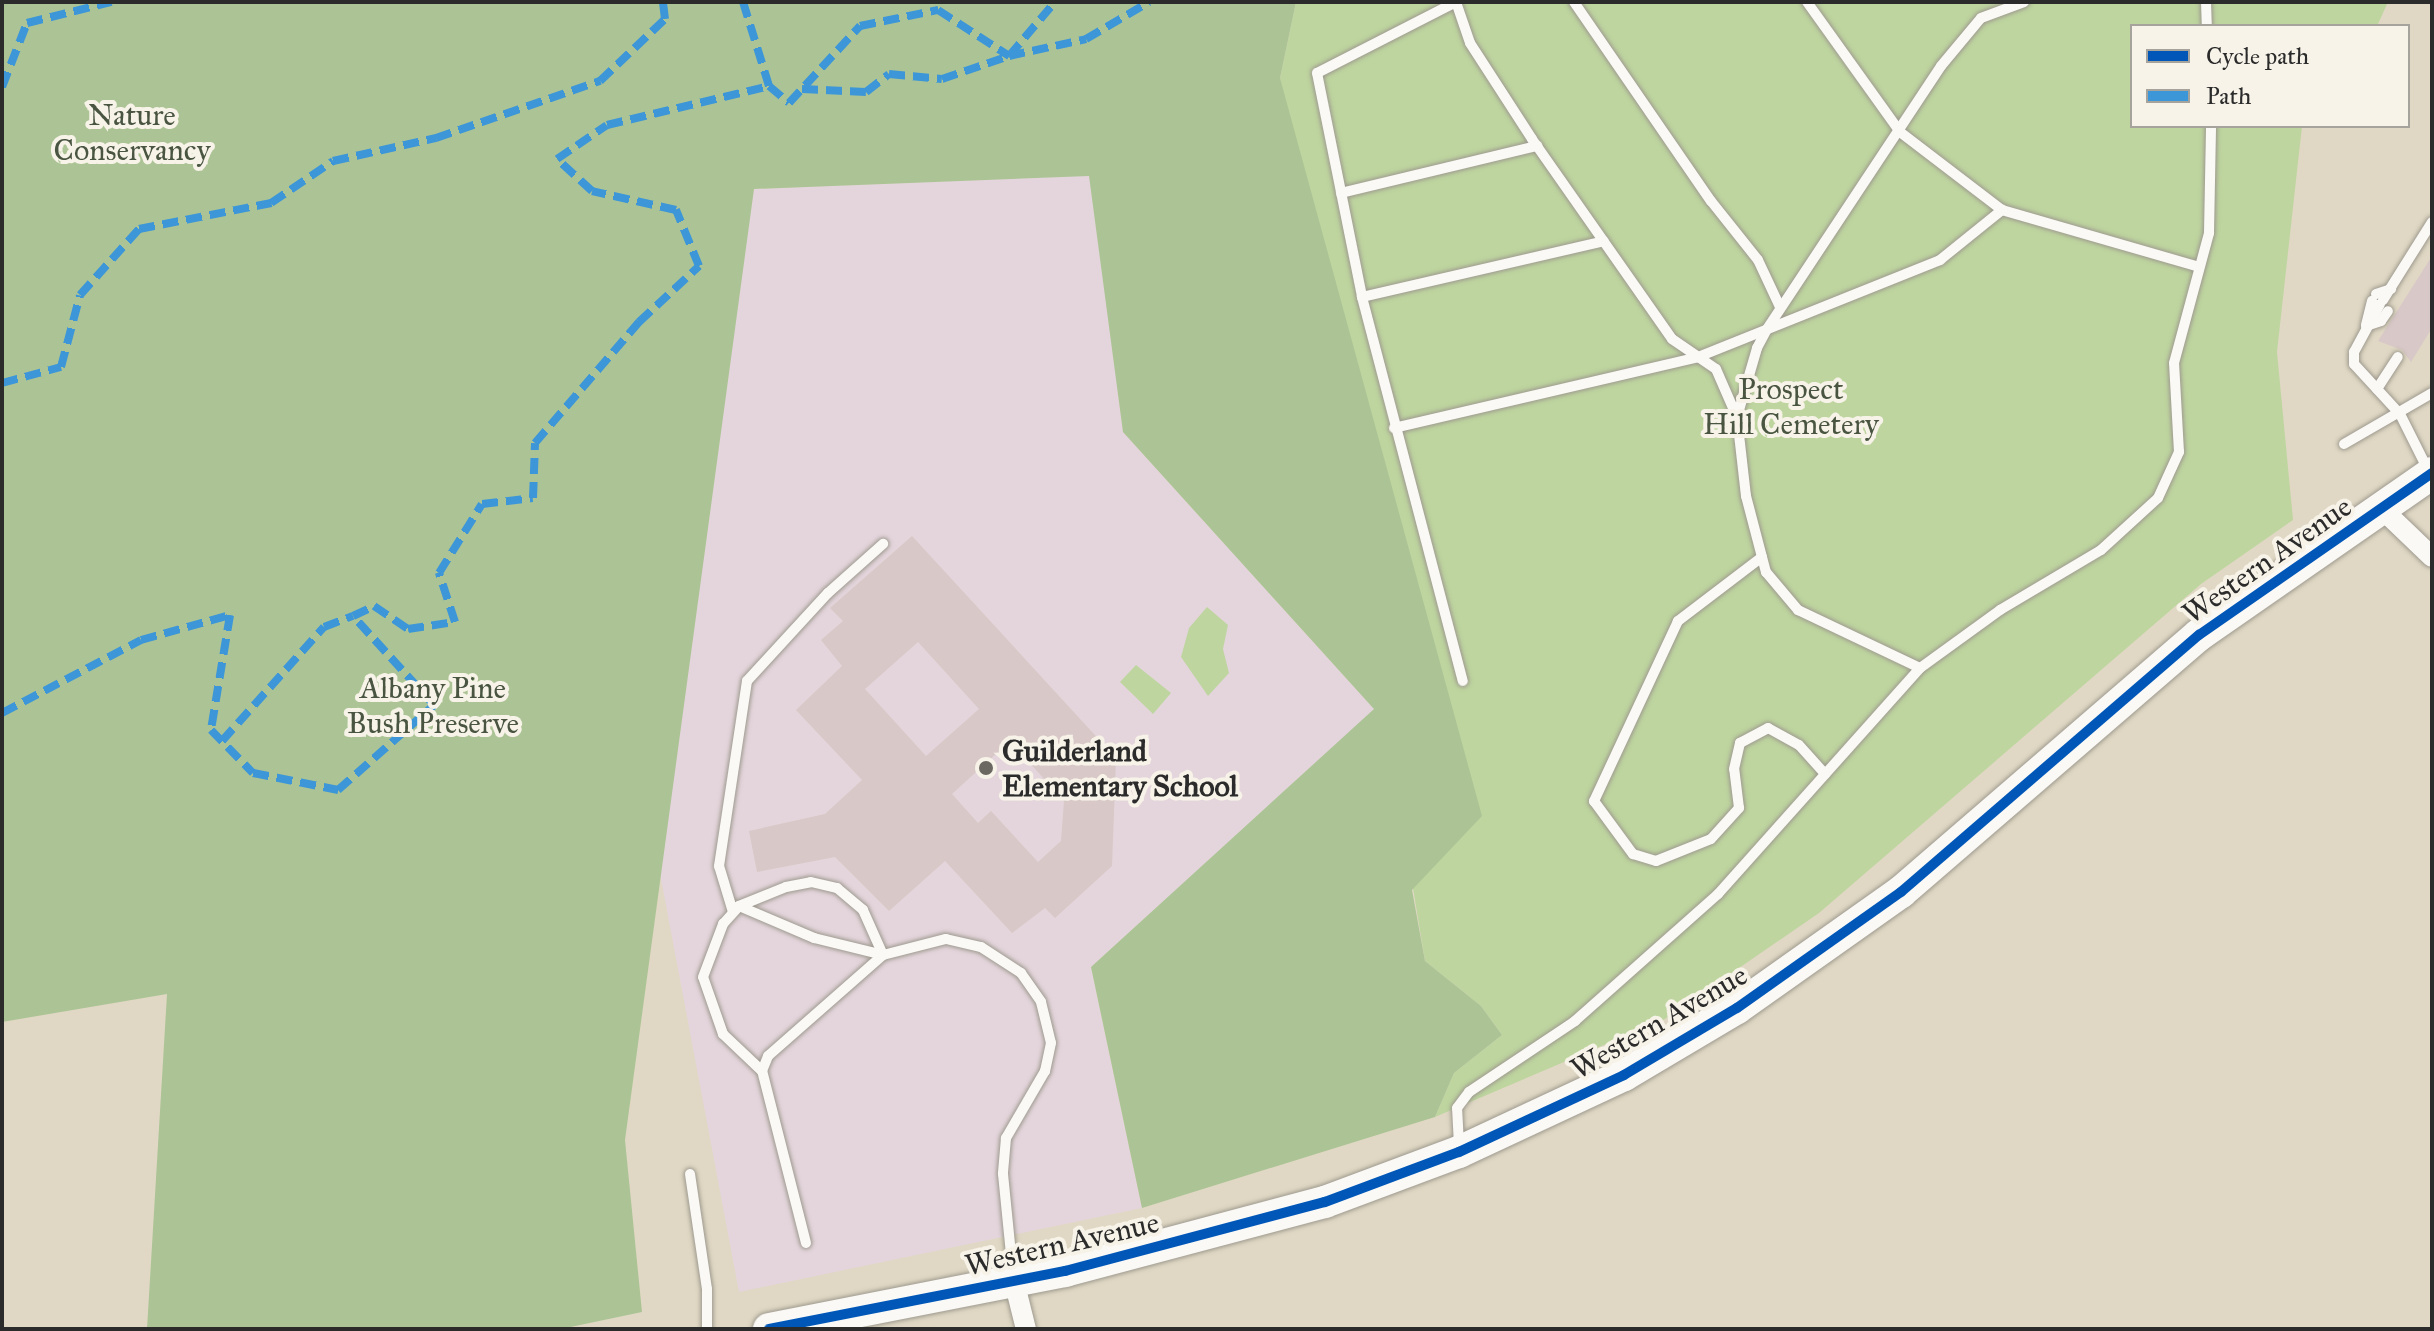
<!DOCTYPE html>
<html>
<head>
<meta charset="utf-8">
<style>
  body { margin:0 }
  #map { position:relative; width:2434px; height:1331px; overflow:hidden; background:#e0d8c4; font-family:"IM FELL Great Primer",serif }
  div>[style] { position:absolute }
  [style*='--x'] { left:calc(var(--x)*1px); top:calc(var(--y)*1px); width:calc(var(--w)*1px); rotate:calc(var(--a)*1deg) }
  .built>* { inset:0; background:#e4d5dc }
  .green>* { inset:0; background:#bed59f }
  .forest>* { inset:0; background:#acc495 }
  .building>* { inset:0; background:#d8c8c7 }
  .roads { filter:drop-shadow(0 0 2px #9e9a8f) drop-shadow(0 0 2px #9e9a8f) }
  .lane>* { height:10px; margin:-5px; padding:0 5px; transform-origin:5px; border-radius:5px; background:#faf9f6 }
  .street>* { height:20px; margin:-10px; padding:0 10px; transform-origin:10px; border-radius:10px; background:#faf9f6 }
  .primary>* { height:32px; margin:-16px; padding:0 16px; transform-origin:16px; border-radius:16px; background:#faf9f6 }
  .quiet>* { height:8px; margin-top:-4px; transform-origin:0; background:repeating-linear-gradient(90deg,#3c96d7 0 16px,transparent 0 24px) }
  .cycleway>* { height:10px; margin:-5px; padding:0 5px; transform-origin:5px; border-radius:5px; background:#0057b8 }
  .dots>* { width:22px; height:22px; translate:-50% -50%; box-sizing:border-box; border:4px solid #f7f3e8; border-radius:50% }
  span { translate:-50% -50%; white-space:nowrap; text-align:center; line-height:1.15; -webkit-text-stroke:8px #f7f3e8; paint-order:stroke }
  .park-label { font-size:30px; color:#495540 }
  .street-label { font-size:30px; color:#2b2b2b }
  .poi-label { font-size:30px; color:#2b2b2b; font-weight:700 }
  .left { translate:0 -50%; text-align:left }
  .frame { position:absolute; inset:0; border:4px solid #2b2b2b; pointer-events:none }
  .legend { position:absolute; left:2130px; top:24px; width:280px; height:104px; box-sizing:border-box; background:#f7f3e8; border:2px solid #a5a39c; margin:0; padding:10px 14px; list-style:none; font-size:24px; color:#2b2b2b }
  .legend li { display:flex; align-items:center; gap:16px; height:40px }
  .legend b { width:40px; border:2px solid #a5a39c }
</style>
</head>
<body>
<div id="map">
  <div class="built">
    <i style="clip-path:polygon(1090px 175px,1123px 432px,1375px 710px,1091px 967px,1142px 1208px,739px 1292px,651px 826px,754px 189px)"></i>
  </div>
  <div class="green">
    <i style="clip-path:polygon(1296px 2px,2388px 2px,2377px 26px,2132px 26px,2132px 126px,2302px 126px,2277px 352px,2293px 520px,2201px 584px,1819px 913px,1665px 1019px,1435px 1117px,1454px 1073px,1502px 1035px,1481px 1006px,1425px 961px,1280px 78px)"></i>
    <i style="clip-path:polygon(1207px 607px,1228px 625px,1223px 649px,1229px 673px,1208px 696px,1181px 657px,1189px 628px)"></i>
    <i style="clip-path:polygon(1136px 665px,1171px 693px,1153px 714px,1120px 682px)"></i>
  </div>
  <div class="forest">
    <i style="clip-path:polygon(2px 2px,1296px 2px,1280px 78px,1482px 816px,1412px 890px,1425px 961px,1481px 1006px,1502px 1035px,1454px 1073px,1435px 1117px,1142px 1208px,1091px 967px,1374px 709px,1123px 432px,1089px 176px,754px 189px,625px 1140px,642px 1312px,561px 1329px,147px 1329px,167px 994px,2px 1022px)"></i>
  </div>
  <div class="building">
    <i style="clip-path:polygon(2432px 256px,2432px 328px,2411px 362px,2402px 350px,2378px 341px)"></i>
    <i style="clip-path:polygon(evenodd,912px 536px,1116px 758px,1112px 866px,1055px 918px,1045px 908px,1012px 933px,945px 861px,889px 911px,835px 857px,757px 872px,749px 831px,825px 814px,862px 780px,796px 710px,842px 666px,821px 640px,843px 621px,830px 608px,912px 536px,918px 642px,979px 709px,926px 756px,865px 689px,918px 642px,912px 536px,1010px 741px,1064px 801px,1061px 841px,1038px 862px,991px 811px,978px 823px,952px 794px,1010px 741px)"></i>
  </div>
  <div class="roads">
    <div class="lane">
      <i style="--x:1456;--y:2;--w:43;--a:71.1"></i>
      <i style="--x:1470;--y:43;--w:114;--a:57.1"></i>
      <i style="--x:1532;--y:139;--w:244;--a:55"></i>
      <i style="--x:1672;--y:339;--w:53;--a:34.3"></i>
      <i style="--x:1716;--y:369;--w:52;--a:66.4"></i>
      <i style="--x:1737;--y:417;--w:80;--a:83.5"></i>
      <i style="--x:1746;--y:496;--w:79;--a:75.3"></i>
      <i style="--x:1766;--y:572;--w:50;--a:49.9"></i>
      <i style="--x:1798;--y:610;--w:135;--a:25.4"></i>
      <i style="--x:1456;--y:2;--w:156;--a:152.9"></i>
      <i style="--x:1317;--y:73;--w:228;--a:78.6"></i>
      <i style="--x:1362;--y:297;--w:397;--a:75.3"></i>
      <i style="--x:1574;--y:2;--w:242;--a:55.5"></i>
      <i style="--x:1711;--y:201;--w:75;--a:51.5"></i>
      <i style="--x:1758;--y:260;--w:52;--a:64.9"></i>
      <i style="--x:1807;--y:2;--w:160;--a:54.4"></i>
      <i style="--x:1900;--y:132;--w:128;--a:37.4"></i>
      <i style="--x:2002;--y:210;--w:205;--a:16.1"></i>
      <i style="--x:2206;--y:2;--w:24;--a:88"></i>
      <i style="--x:1341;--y:193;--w:202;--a:-13.5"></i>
      <i style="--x:2376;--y:294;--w:16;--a:-18"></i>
      <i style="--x:1362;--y:297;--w:248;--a:-13"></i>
      <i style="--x:2383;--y:300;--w:92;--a:-57.9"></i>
      <i style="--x:2380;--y:304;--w:55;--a:118.4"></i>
      <i style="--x:2354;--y:352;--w:12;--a:90"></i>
      <i style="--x:2354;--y:364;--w:68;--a:47.4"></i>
      <i style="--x:2400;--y:414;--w:63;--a:63.4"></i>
      <i style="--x:2366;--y:325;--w:25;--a:-76"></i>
      <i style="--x:2366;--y:326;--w:16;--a:-18"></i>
      <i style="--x:2381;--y:321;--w:12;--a:-55"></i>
      <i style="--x:2377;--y:389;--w:38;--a:-57"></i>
      <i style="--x:1737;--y:417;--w:72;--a:-73.8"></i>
      <i style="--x:1757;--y:348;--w:21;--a:-62"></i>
      <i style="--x:1767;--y:329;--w:315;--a:-56.5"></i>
      <i style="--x:1941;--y:66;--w:62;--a:-50.2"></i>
      <i style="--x:1981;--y:18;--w:46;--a:-20.4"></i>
      <i style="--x:1394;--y:428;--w:312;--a:-13.1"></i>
      <i style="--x:1698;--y:357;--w:261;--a:-21.8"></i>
      <i style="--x:1940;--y:260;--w:80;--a:-38.9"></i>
      <i style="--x:2344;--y:444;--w:102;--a:-30.1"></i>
      <i style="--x:1762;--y:557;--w:106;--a:142.7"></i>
      <i style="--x:1678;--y:621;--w:199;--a:115"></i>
      <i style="--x:1594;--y:801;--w:66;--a:53.7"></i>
      <i style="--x:1633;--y:854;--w:24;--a:17"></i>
      <i style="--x:1656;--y:861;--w:59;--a:-21.8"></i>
      <i style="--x:1711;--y:839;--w:42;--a:-47.9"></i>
      <i style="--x:1739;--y:808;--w:39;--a:-97"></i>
      <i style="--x:1734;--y:769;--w:27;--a:-77"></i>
      <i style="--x:1740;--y:743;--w:32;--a:-28"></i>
      <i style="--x:1768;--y:728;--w:35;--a:29"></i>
      <i style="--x:1799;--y:745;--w:39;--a:48"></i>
      <i style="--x:739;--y:906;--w:82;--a:23.1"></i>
      <i style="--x:814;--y:938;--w:71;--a:13.8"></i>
      <i style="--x:733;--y:912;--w:48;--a:-106.9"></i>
      <i style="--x:719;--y:866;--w:187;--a:-81.4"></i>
      <i style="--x:747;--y:681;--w:120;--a:-47.4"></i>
      <i style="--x:828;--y:593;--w:74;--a:-41.7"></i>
      <i style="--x:762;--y:1071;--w:54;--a:-136.5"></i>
      <i style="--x:723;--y:1034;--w:60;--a:-109.3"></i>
      <i style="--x:703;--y:977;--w:57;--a:-69.3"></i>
      <i style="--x:723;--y:924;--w:24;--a:-48"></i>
      <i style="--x:739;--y:906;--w:51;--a:-22"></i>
      <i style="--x:786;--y:887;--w:25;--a:-11"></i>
      <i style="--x:811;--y:882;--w:27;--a:13"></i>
      <i style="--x:837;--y:888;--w:34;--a:40"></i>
      <i style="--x:863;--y:910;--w:49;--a:66"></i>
      <i style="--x:1459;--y:1145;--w:37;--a:-93"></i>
      <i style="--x:1457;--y:1108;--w:20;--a:-53"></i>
      <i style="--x:1469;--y:1092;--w:128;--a:-33.8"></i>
      <i style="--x:1575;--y:1021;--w:191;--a:-41.6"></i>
      <i style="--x:1718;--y:894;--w:303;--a:-48.2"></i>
      <i style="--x:1920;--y:668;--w:99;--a:-35.9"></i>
      <i style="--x:2000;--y:610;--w:117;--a:-30.7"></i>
      <i style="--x:2101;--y:550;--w:77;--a:-42.4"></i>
      <i style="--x:2158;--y:498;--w:51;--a:-65.5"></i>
      <i style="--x:2179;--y:452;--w:89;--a:-93.2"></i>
      <i style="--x:2174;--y:363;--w:135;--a:-74.9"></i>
      <i style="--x:2209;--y:233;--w:107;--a:-88.9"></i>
      <i style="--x:690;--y:1174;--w:116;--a:81.6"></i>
      <i style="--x:707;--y:1289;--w:40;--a:90"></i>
      <i style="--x:806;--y:1243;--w:178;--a:-104.3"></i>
      <i style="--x:762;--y:1071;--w:16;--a:-68"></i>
      <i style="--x:768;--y:1056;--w:153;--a:-41.3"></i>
      <i style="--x:883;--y:955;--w:65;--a:-14.3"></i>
      <i style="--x:946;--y:939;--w:36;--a:13"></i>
      <i style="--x:981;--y:947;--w:48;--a:33"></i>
      <i style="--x:1021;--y:973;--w:35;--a:55"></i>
      <i style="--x:1041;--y:1002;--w:42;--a:76.3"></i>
      <i style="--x:1051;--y:1043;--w:29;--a:102"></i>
      <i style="--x:1045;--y:1071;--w:78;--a:120.2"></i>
      <i style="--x:1006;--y:1138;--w:36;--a:95"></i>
      <i style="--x:1003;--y:1174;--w:101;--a:84.3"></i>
    </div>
    <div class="street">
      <i style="--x:2382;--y:509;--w:69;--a:43.8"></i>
      <i style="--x:1014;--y:1281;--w:49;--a:76"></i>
    </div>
    <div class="primary">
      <i style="--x:769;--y:1329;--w:302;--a:-11.1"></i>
      <i style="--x:1065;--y:1271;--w:269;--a:-14.9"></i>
      <i style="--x:1325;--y:1202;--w:143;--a:-20.5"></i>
      <i style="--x:1459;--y:1152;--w:182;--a:-25"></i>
      <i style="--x:1624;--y:1075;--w:131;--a:-30.7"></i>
      <i style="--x:1737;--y:1008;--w:201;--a:-35.3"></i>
      <i style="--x:1901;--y:892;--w:394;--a:-40.8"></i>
      <i style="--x:2199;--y:635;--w:284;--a:-34.8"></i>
    </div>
  </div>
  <div class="quiet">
    <i style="--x:769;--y:86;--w:26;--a:40"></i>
    <i style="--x:789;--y:103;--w:105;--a:-47.3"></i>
    <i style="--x:860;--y:26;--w:80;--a:-11.6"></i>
    <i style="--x:938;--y:10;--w:85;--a:32.9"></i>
    <i style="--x:1009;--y:56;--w:71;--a:-49.6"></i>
    <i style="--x:2;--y:87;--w:69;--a:-68.7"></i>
    <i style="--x:27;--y:23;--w:87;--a:-14"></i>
    <i style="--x:802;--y:89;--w:64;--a:2.7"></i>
    <i style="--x:866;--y:92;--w:29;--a:-38"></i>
    <i style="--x:889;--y:74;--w:53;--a:5.4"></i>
    <i style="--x:942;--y:79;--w:71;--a:-18.9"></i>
    <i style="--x:1009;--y:56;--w:79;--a:-12.4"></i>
    <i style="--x:1086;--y:39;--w:73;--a:-30.4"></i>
    <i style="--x:2;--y:383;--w:61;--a:-15.2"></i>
    <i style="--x:61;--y:367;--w:74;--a:-75.2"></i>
    <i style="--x:80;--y:295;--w:89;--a:-48.2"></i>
    <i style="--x:139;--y:229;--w:135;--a:-11.1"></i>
    <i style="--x:271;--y:203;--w:75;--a:-34.1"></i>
    <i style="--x:333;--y:161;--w:106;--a:-12.6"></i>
    <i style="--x:436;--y:138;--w:174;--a:-19.2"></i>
    <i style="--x:600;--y:81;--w:90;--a:-43.6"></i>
    <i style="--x:665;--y:19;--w:17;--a:-97"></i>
    <i style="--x:2;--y:713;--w:157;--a:-27.7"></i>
    <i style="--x:141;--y:640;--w:92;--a:-15.7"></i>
    <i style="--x:230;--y:615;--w:117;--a:99.4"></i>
    <i style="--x:211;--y:730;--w:60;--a:45.7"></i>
    <i style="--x:253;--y:773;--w:87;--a:11.3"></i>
    <i style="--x:338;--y:790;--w:128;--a:-41.5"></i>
    <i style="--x:434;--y:705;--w:120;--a:-132.3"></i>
    <i style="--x:353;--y:616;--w:23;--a:-25"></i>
    <i style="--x:374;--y:606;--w:41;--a:34.1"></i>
    <i style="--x:408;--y:629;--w:48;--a:-8.5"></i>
    <i style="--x:455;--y:622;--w:52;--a:-108.1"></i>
    <i style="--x:439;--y:573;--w:81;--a:-58.1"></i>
    <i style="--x:482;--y:504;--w:51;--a:-6.7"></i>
    <i style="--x:533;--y:498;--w:55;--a:-87.9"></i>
    <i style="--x:535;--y:443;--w:160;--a:-49.3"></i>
    <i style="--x:639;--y:322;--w:82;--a:-43"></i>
    <i style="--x:699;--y:266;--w:61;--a:-112.3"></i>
    <i style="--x:676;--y:210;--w:86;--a:-167.3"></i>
    <i style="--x:592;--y:191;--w:47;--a:-137.6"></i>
    <i style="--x:557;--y:159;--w:60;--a:-34.2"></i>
    <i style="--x:607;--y:125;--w:167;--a:-13.5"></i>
    <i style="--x:769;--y:86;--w:88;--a:-107.2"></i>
    <i style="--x:222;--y:741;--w:153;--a:-48.2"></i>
    <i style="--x:324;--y:627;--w:31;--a:-21"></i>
  </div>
  <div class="cycleway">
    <i style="--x:769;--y:1329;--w:302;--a:-11.1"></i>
    <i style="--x:1065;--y:1271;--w:269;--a:-14.9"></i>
    <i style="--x:1325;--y:1202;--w:143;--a:-20.5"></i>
    <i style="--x:1459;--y:1152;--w:182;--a:-25"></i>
    <i style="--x:1624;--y:1075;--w:131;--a:-30.7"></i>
    <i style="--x:1737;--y:1008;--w:201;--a:-35.3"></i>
    <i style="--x:1901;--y:892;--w:394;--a:-40.8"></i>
    <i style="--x:2199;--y:635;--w:284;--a:-34.8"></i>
  </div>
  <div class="dots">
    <i style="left:986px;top:768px;background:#6a6861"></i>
  </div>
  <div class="park-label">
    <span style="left:132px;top:132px">Nature<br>Conservancy</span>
    <span style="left:1791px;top:406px">Prospect<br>Hill Cemetery</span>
    <span style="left:433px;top:705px">Albany Pine<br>Bush Preserve</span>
  </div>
  <div class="street-label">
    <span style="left:2267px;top:560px;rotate:-35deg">Western Avenue</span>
    <span style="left:1659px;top:1022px;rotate:-30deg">Western Avenue</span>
    <span style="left:1062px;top:1244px;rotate:-13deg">Western Avenue</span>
  </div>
  <div class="poi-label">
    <span class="left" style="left:1002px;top:768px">Guilderland<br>Elementary School</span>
  </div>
  <div class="frame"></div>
  <ul class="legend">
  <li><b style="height:10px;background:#0057b8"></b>Cycle path</li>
  <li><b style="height:10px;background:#3c96d7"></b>Path</li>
  </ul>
</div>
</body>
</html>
